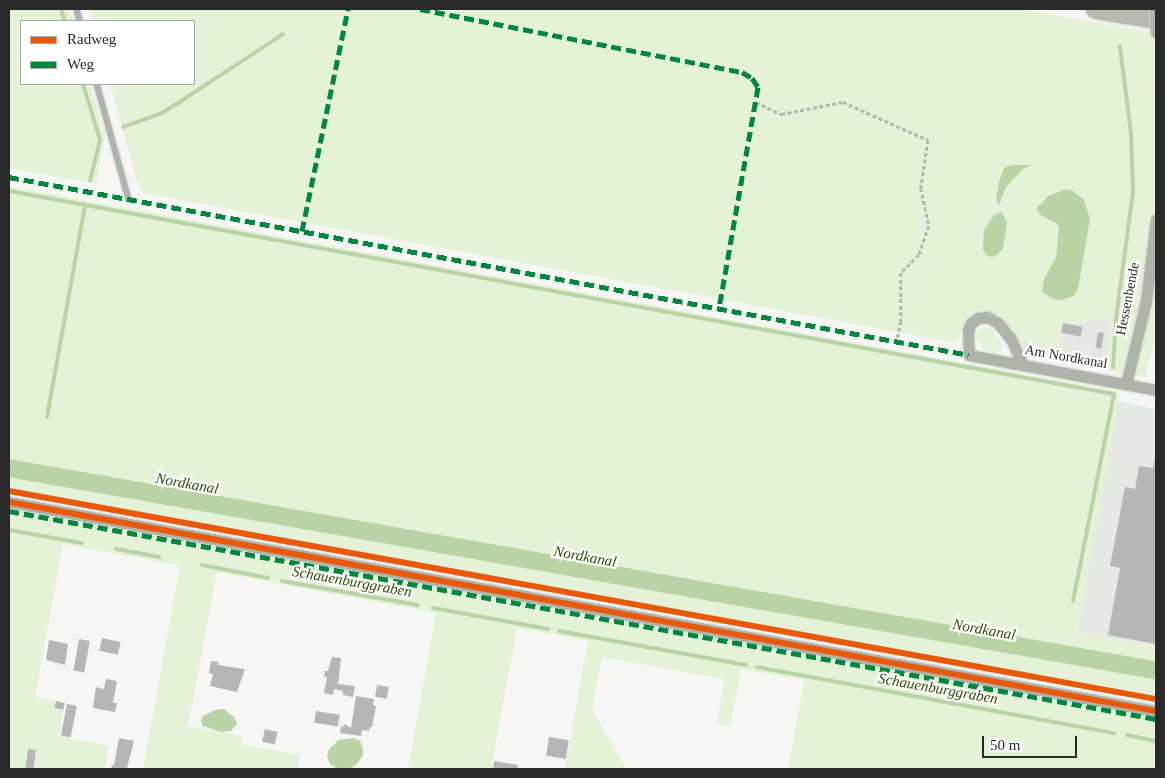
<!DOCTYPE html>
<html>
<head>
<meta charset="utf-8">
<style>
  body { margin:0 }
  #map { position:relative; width:1165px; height:778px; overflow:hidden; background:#f6f7f5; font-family:"Times New Roman",serif }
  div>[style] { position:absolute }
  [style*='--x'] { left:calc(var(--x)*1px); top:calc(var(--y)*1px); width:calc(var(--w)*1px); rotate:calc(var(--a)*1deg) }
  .built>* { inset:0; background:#e6eae4 }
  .green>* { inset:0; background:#e4f3d8; transform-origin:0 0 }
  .water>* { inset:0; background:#bad3a4; transform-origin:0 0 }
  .stream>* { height:4px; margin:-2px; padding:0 2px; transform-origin:2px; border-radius:2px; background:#bad3a4 }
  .building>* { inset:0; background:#b6b6b6; transform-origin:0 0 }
  .path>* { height:2.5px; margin-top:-1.25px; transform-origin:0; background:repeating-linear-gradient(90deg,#b3b6b1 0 4px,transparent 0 6.5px) }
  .roads { filter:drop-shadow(0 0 1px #d1d2d0) drop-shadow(0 0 1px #d1d2d0) }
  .lane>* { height:5.5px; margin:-2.75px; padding:0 2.75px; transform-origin:2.75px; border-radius:2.75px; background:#afb4ab }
  .street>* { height:11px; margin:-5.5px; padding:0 5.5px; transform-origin:5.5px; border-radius:5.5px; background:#afb4ab }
  .highway>* { height:20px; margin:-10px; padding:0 10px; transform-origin:10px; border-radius:10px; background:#b6bbb2 }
  .bridges { filter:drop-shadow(0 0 1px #d1d2d0) drop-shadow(0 0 1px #d1d2d0) }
  .street-bridge>* { height:11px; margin:-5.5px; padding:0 5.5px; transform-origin:5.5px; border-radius:5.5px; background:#afb4ab }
  .quiet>* { height:5px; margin-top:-2.5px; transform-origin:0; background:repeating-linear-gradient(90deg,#00873e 0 10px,transparent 0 15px) }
  .cycleway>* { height:6px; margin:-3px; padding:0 3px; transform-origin:3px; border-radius:3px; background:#e8590c }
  span { translate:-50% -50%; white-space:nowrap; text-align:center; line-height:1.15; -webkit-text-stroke:4.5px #fff; paint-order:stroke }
  .street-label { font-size:14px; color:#282928 }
  .water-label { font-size:15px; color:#2d4c03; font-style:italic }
  .frame { position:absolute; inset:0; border:10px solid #282928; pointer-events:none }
  .legend { position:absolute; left:20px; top:20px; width:175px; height:65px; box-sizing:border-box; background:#fff; border:1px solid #a9a9a9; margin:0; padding:6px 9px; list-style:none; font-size:15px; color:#282928 }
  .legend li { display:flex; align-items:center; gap:10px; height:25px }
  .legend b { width:25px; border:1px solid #a9a9a9 }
  .scale { position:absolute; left:982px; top:736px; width:95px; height:22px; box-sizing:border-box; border:2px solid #282928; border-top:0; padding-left:6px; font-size:15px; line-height:18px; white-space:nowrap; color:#282928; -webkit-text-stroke:4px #fff; paint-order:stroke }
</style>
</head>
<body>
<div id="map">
  <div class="built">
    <i style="clip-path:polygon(1090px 319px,1110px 320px,1108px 371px,1055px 361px,1063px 322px,1074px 324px)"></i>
    <i style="clip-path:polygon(1118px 401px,1156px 409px,1156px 648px,1077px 633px)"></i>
  </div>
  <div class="green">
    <i style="clip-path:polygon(9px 9px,69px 9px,73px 21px,21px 21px,21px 84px,90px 84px,105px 137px,96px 184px,9px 168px)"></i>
    <i style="clip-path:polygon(evenodd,89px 9px,1020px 9px,1156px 33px,1156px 336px,1145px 377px,1108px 371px,1110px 320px,1090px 319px,1074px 324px,1063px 323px,1055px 361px,1033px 357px,1026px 352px,1003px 322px,970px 318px,961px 331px,958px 343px,143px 193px,136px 178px,110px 84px,194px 84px,194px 21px,92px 21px,89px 9px,1066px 189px,1073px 191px,1053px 299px,1044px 279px,1056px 257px,1059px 227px,1056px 223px,1043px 217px,1040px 202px,1048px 196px,1066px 189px)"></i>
    <i style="clip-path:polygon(9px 186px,1120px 392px,1077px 633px,1156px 648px,1156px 670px,9px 459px)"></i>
    <i style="clip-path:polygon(986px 327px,993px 330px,1004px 347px,1001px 351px,991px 352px,982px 348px,976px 337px,978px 331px)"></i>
    <i style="left:9px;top:477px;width:1166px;height:17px;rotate:10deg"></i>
    <i style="clip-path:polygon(9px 508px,1156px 718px,1156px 769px,788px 769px,804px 680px,741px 669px,730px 726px,717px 724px,724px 679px,602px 657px,592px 709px,626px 769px,565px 769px,588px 641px,517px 628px,491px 769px,408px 769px,436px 613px,217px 572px,188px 726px,242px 736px,241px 744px,300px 755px,297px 769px,143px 769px,180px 566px,63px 544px,35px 697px,65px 703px,59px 736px,109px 746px,105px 769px,9px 769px)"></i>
  </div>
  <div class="water">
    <i style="clip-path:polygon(1012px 165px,1031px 165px,1023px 169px,1006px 187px,999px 205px,996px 200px,999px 182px,1004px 168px)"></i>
    <i style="clip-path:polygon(1066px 189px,1073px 191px,1084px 200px,1090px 219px,1078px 289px,1074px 296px,1061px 300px,1053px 299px,1042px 292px,1044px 279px,1056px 257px,1059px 227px,1056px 223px,1039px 214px,1037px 208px,1048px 196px)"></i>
    <i style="clip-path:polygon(1002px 212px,1007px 223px,1003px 248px,997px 255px,992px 257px,986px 255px,983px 250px,984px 230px,994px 215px)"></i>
    <i style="left:9px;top:459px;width:1166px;height:18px;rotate:10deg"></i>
    <i style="clip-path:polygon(223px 709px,234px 717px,237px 724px,231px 731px,221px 732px,203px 726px,201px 721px,203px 716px,215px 710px)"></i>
    <i style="clip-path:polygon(354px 738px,360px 741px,363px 748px,363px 755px,357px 764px,350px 769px,338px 769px,330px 764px,327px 757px,329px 749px,339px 740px)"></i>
  </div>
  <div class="stream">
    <i style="--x:61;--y:9;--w:13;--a:72"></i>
    <i style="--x:83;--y:84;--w:59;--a:73.1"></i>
    <i style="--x:100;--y:140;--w:42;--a:103.7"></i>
    <i style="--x:123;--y:127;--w:41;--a:-19.7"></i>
    <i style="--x:162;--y:113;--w:15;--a:-32"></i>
    <i style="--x:175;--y:105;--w:129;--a:-33.3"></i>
    <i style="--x:9;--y:191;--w:1123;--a:10.41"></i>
    <i style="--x:1114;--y:394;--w:211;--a:101.2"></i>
    <i style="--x:1113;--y:367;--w:48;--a:-86.4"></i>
    <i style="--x:1116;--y:319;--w:128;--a:-82.4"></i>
    <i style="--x:1133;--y:192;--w:59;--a:-91.9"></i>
    <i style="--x:1131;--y:133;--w:87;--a:-97.3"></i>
    <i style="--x:47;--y:417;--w:215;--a:-79.8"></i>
    <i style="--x:9;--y:530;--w:74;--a:10.1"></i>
    <i style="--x:116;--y:549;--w:44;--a:10.5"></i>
    <i style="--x:202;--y:565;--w:67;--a:11.1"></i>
    <i style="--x:282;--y:581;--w:138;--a:10"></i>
    <i style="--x:433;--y:608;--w:117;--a:10.3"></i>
    <i style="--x:559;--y:631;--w:190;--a:10.3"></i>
    <i style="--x:757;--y:667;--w:363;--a:10.5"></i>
    <i style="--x:1127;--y:735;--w:30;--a:12"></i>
  </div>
  <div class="building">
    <i style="left:1063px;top:323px;width:20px;height:10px;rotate:11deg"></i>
    <i style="left:1098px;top:332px;width:6px;height:16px;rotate:9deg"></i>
    <i style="clip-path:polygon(1155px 458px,1156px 458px,1156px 644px,1108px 635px,1120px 568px,1110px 566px,1125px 487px,1135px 489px,1139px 466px,1153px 468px)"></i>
    <i style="left:102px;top:638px;width:19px;height:13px;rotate:12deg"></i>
    <i style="left:79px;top:639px;width:11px;height:32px;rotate:10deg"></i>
    <i style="clip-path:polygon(49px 640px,68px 644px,65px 665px,46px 660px)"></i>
    <i style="clip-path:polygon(332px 657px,341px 658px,338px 684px,355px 686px,353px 697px,343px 695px,343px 691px,334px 689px,333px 695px,324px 693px,327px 677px,324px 677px,325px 671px,328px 671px)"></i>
    <i style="clip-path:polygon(211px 661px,219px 662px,218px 665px,245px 669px,237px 692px,210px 686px,213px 674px,209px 673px)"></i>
    <i style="clip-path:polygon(106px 679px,117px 681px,113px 703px,117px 703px,115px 712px,93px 708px,96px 687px,104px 689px)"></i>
    <i style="left:377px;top:685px;width:12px;height:12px;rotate:9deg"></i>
    <i style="clip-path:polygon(356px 696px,374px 699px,373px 705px,376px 706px,372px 727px,370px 727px,369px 731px,362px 730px,361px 736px,340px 733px,341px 726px,344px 727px,344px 724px,351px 728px)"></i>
    <i style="left:56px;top:701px;width:9px;height:7px;rotate:13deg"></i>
    <i style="left:67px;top:704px;width:10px;height:32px;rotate:11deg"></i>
    <i style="left:316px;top:711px;width:24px;height:12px;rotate:9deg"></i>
    <i style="left:265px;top:729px;width:13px;height:13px;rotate:13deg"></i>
    <i style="left:549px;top:737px;width:20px;height:19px;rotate:9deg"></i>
    <i style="clip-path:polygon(119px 738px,134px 741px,127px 768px,131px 769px,111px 769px,112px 765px,114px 765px)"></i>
    <i style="left:28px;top:749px;width:8px;height:20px;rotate:7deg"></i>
    <i style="clip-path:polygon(494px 761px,518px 765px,517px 769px,493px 769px)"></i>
  </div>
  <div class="path">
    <i style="--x:756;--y:102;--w:28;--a:26"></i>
    <i style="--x:781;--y:114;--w:63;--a:-11"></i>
    <i style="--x:843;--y:102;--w:93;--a:24.1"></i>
    <i style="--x:928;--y:140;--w:49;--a:98.3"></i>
    <i style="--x:921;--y:188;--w:39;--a:78"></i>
    <i style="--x:929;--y:226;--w:31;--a:109"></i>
    <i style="--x:919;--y:255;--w:25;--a:135"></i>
    <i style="--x:901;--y:273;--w:48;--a:90"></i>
    <i style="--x:901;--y:321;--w:21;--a:101"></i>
  </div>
  <div class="roads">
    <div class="lane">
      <i style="--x:77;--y:9;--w:12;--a:76"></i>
      <i style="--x:97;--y:84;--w:119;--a:74.5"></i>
    </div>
    <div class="street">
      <i style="--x:1023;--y:365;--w:29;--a:-115"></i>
      <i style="--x:1011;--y:339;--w:21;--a:-129"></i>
      <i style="--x:998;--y:323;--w:13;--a:-151"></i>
      <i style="--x:987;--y:317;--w:9;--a:174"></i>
      <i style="--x:978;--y:318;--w:9;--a:144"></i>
      <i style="--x:971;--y:323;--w:8;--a:113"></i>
      <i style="--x:968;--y:330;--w:25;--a:88"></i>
      <i style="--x:969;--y:355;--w:190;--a:10.6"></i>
      <i style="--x:1126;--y:384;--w:85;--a:-76.5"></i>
      <i style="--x:1146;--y:301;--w:82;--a:-83"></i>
      <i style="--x:9;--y:502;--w:1166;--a:10.33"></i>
    </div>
    <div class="highway">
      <i style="--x:1096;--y:9;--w:61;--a:9.5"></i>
    </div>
  </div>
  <div class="bridges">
    <div class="street-bridge">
      <i style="--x:1155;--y:9;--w:23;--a:88"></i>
    </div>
  </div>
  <div class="quiet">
    <i style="--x:420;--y:9;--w:328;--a:11.1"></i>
    <i style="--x:742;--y:72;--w:12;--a:31"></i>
    <i style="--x:752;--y:78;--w:11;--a:56"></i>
    <i style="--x:758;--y:87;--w:225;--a:100"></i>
    <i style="--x:9;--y:177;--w:976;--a:10.5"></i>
    <i style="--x:302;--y:231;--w:227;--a:-78.3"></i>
    <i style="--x:9;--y:511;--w:1166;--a:10.28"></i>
  </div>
  <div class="cycleway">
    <i style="--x:9;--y:491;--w:1166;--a:10.28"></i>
    <i style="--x:9;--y:502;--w:1166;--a:10.33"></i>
  </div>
  <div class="street-label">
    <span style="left:1128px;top:299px;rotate:-79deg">Hessenbende</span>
    <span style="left:1066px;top:357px;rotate:10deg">Am Nordkanal</span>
  </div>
  <div class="water-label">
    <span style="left:187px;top:484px;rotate:10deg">Nordkanal</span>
    <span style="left:585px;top:557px;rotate:10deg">Nordkanal</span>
    <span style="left:352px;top:582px;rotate:10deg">Schauenburggraben</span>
    <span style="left:984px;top:630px;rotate:10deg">Nordkanal</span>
    <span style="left:938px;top:689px;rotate:10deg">Schauenburggraben</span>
  </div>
  <div class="frame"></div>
  <ul class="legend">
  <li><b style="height:6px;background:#e8590c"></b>Radweg</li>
  <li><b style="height:6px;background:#00873e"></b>Weg</li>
  </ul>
  <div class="scale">50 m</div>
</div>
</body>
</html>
